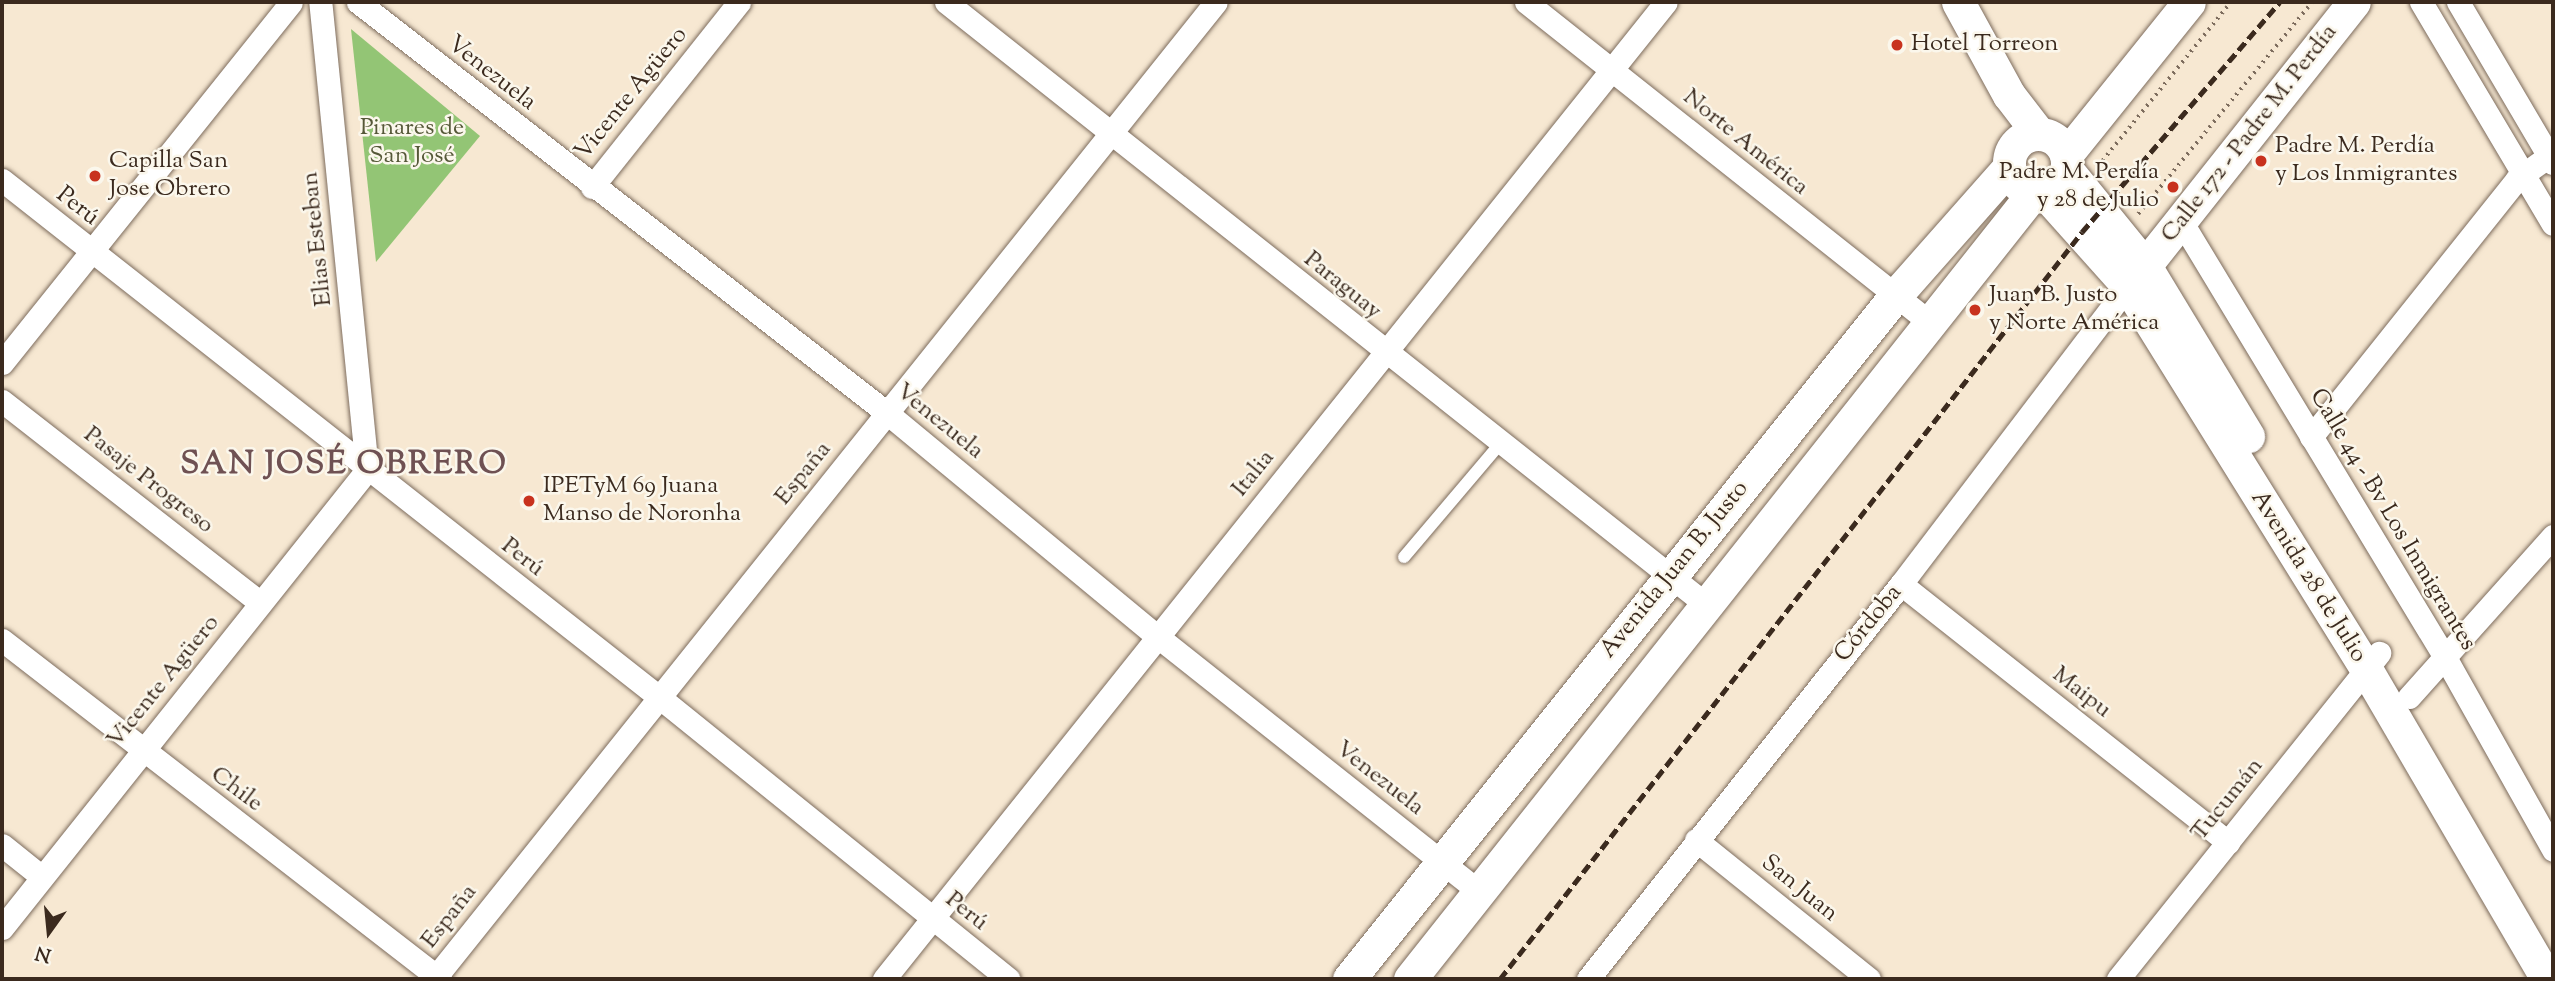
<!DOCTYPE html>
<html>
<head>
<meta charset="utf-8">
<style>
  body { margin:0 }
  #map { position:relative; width:2555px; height:981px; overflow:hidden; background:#f7e8d2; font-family:"Sorts Mill Goudy",serif }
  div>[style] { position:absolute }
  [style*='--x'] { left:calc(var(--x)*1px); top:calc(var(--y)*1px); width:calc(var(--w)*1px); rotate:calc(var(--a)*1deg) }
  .green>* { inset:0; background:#93c575 }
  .path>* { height:3.5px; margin-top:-1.75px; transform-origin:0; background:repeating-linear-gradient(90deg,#7d6c5d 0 2px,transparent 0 7px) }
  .roads { filter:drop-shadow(0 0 2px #7d6c5d) drop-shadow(0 0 2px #7d6c5d) }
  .lane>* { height:12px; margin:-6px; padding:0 6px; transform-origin:6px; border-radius:6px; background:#fff }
  .street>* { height:23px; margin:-11.5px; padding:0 11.5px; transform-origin:11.5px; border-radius:11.5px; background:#fff }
  .secondary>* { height:33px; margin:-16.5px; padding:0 16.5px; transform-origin:16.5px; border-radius:16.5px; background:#fff }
  .secondary>.ring { margin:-16.5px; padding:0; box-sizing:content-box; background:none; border:33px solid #fff; border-radius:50% }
  .rail>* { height:5px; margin-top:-2.5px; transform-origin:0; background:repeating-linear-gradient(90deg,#3b2a1e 0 10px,transparent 0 15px) }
  .dots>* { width:19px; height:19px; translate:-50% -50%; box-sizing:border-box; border:4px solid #fbf7ec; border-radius:50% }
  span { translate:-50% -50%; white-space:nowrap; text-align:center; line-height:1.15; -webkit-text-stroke:5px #fbf7ec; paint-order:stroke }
  .poi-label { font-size:24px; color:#3b2a1e }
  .left { translate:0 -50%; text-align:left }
  .right { translate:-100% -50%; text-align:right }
  .street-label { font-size:24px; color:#3b2a1e }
  .park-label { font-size:24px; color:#555838 }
  .district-label { font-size:32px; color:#6f5153; font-weight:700; letter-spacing:2px }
  .frame { position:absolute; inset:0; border:4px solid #3b2a1e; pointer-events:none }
  .north { position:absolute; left:14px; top:897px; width:70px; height:70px; -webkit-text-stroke:5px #fbf7ec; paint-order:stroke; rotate:195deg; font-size:19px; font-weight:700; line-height:28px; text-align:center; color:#3b2a1e }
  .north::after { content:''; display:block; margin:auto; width:24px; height:32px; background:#3b2a1e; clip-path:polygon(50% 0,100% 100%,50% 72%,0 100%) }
</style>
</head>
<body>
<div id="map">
  <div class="green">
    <i style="clip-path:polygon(351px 29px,480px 136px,376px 262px)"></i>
  </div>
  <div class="path">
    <i style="--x:2098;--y:166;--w:211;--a:-51"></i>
    <i style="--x:2138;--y:214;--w:274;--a:-50.6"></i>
  </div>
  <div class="roads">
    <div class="lane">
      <i style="--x:1404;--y:557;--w:147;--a:-49.7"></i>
    </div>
    <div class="street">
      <i style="--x:358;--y:2;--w:670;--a:37.84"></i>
      <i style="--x:887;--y:413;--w:352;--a:39.6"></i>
      <i style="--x:1158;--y:637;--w:411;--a:38.4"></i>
      <i style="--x:946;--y:2;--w:972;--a:38.4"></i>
      <i style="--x:1526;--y:2;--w:518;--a:38.42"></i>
      <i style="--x:2421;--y:2;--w:258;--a:59.3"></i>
      <i style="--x:2458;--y:2;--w:187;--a:59.5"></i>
      <i style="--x:2;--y:180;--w:836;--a:38.2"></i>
      <i style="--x:659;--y:697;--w:449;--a:38.9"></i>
      <i style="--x:592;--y:187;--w:236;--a:-51.5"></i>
      <i style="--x:2181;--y:221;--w:512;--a:58.83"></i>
      <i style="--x:2446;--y:659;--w:219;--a:60.7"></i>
      <i style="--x:2;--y:363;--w:462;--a:-51.3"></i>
      <i style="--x:2;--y:401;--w:328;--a:38"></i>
      <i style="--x:2311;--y:437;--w:330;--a:-51.4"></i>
      <i style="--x:2517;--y:179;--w:44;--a:-35.8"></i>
      <i style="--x:1901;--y:584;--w:417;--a:38.3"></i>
      <i style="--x:2;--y:640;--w:554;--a:37.74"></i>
      <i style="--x:2409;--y:697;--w:216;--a:-48.2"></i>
      <i style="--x:1696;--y:840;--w:222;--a:38.8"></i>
      <i style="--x:2;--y:845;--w:51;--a:38.7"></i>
      <i style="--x:2;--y:928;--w:586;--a:-51.45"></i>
      <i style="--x:367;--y:470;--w:470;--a:-95.7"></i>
      <i style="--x:434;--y:979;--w:1251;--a:-51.33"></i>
      <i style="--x:884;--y:979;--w:1251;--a:-51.33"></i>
      <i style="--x:1588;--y:979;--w:504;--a:-51.61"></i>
      <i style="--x:1901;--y:584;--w:375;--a:-52.7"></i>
      <i style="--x:2118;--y:979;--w:418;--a:-51.3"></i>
    </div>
    <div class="secondary">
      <i style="--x:1958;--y:2;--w:106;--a:61.3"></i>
      <i style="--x:2009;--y:95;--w:49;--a:52.4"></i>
      <i class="ring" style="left:2009px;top:134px;width:25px;height:25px"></i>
      <i style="--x:2066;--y:155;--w:196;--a:-51.2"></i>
      <i style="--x:2067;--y:170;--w:124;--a:50.9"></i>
      <i style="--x:2145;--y:266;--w:199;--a:58.8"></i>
      <i style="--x:2044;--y:192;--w:126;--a:48.2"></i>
      <i style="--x:2128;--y:286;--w:451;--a:58.1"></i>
      <i style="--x:2366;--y:669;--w:359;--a:59.7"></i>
      <i style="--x:2132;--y:282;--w:357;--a:-51.6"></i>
      <i style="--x:1349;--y:979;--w:874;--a:-51.36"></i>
      <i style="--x:1895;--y:296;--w:172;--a:-48.5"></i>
      <i style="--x:1410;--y:979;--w:1004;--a:-51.59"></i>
    </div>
  </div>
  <div class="rail">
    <i style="--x:1500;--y:979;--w:947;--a:-52.08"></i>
    <i style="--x:2082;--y:232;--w:303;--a:-49.3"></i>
  </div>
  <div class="dots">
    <i style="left:1897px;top:45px;background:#c8321e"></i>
    <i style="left:2261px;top:161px;background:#c8321e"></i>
    <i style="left:95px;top:176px;background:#c8321e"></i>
    <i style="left:2173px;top:187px;background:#c8321e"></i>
    <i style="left:1975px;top:310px;background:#c8321e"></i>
    <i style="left:529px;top:501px;background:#c8321e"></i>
  </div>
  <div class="poi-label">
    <span class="left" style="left:1911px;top:45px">Hotel Torreon</span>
    <span class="left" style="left:2275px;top:161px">Padre M. Perdía<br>y Los Inmigrantes</span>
    <span class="left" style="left:109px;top:176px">Capilla San<br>Jose Obrero</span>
    <span class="right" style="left:2159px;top:187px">Padre M. Perdía<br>y 28 de Julio</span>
    <span class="left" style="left:1989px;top:310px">Juan B. Justo<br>y Norte América</span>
    <span class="left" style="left:543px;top:501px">IPETyM 69 Juana<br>Manso de Noronha</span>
  </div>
  <div class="street-label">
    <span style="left:491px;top:74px;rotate:38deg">Venezuela</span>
    <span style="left:632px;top:94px;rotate:-51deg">Vicente Agüero</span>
    <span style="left:2250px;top:134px;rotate:-52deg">Calle 172 - Padre M. Perdía</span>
    <span style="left:1745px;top:143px;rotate:39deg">Norte América</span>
    <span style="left:77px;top:207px;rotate:38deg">Perú</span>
    <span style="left:318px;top:239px;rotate:-96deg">Elias Esteban</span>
    <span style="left:1342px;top:286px;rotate:39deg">Paraguay</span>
    <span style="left:939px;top:422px;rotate:39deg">Venezuela</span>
    <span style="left:804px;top:474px;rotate:-51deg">España</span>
    <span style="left:1254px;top:474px;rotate:-51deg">Italia</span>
    <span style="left:148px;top:481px;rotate:38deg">Pasaje Progreso</span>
    <span style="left:2392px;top:520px;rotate:59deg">Calle 44 - Bv Los Inmigrantes</span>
    <span style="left:522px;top:558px;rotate:38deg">Perú</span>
    <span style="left:1675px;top:570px;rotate:-51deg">Avenida Juan B. Justo</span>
    <span style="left:2308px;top:577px;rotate:58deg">Avenida 28 de Julio</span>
    <span style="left:1869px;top:624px;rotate:-51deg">Córdoba</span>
    <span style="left:164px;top:682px;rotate:-51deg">Vicente Agüero</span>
    <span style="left:2081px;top:693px;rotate:38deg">Maipu</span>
    <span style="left:1379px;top:779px;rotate:38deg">Venezuela</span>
    <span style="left:236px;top:790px;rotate:37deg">Chile</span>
    <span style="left:2228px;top:800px;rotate:-51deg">Tucumán</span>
    <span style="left:1799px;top:889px;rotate:39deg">San Juan</span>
    <span style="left:966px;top:912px;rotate:39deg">Perú</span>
    <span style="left:450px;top:917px;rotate:-52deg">España</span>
  </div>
  <div class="park-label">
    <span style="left:412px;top:143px">Pinares de<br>San José</span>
  </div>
  <div class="district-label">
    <span style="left:344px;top:465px">SAN JOSÉ OBRERO</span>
  </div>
  <div class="frame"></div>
  <div class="north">N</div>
</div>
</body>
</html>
